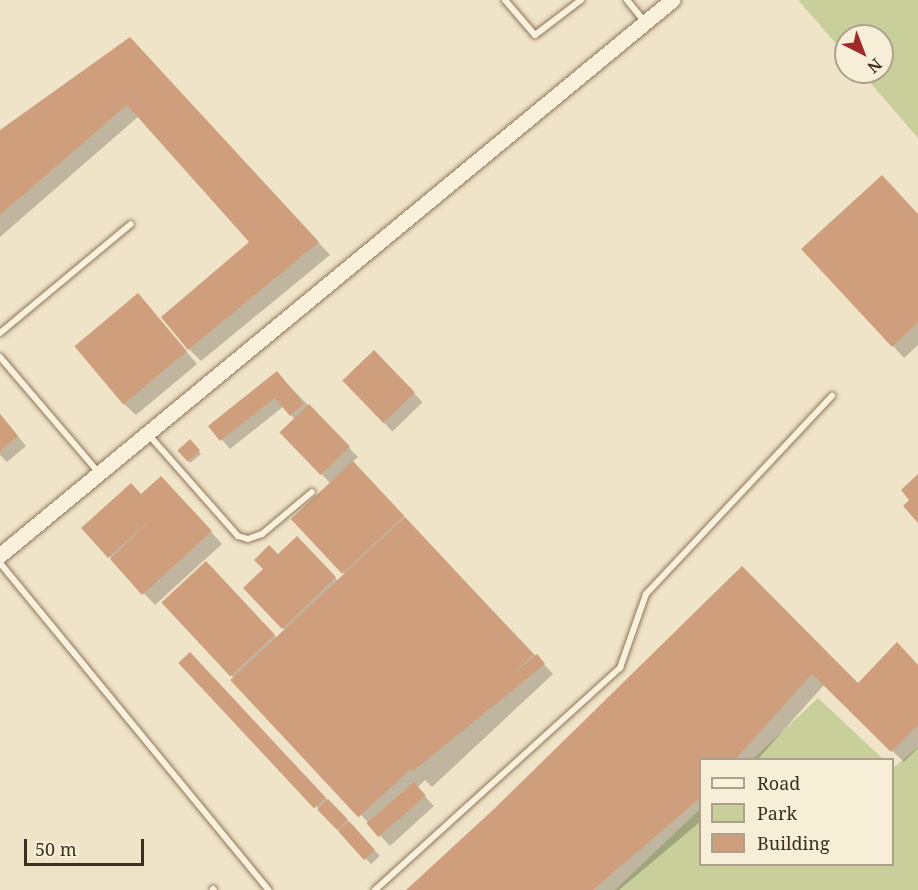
<!DOCTYPE html>
<html>
<head>
<meta charset="utf-8">
<style>
  body { margin:0 }
  #map { position:relative; width:918px; height:890px; overflow:hidden; background:#f0e4c8; font-family:"Noto Serif",serif }
  div>[style] { position:absolute }
  [style*='--x'] { left:calc(var(--x)*1px); top:calc(var(--y)*1px); width:calc(var(--w)*1px); rotate:calc(var(--a)*1deg) }
  .green>* { inset:0; background:#c9cf9b }
  .shadow>* { inset:0; background:#0003; transform-origin:0 0 }
  .building>* { inset:0; background:#cf9f7d; transform-origin:0 0 }
  .roads { filter:drop-shadow(0 0 2px #8d765c) drop-shadow(0 0 2px #8d765c) }
  .service>* { height:6px; margin:-3px; padding:0 3px; transform-origin:3px; border-radius:3px; background:#faf1dc }
  .tertiary>* { height:15px; margin:-7.5px; padding:0 7.5px; transform-origin:7.5px; border-radius:7.5px; background:#faf1dc }
  span { translate:-50% -50%; white-space:nowrap; text-align:center; line-height:1.15; -webkit-text-stroke:5px #f7eed8; paint-order:stroke }
  .legend { position:absolute; left:699px; top:758px; width:195px; height:108px; box-sizing:border-box; background:#f7eed8; border:2px solid #ada18e; margin:0; padding:8px 10px; list-style:none; font-size:18px; color:#3d2e20 }
  .legend li { display:flex; align-items:center; gap:12px; height:30px }
  .legend b { width:30px; border:2px solid #ada18e }
  .north { position:absolute; left:834px; top:24px; width:60px; height:60px; box-sizing:border-box; background:#f7eed8; border:2px solid #ada18e; border-radius:50%; rotate:138deg; font-size:16px; font-weight:700; line-height:24px; text-align:center; color:#3d2e20 }
  .north::after { content:''; display:block; margin:auto; width:21px; height:27px; background:#9e2a2b; clip-path:polygon(50% 0,100% 100%,50% 72%,0 100%) }
  .scale { position:absolute; left:24px; top:839px; width:120px; height:27px; box-sizing:border-box; border:3px solid #3d2e20; border-top:0; padding-left:8px; font-size:18px; line-height:21px; white-space:nowrap; color:#3d2e20; -webkit-text-stroke:4px #f7eed8; paint-order:stroke }
</style>
</head>
<body>
<div id="map">
  <div class="green">
    <i style="clip-path:polygon(798px 0,918px 0,918px 138px,861px 72px,882px 72px,882px 36px,846px 36px,846px 55px)"></i>
    <i style="clip-path:polygon(818px 698px,883px 759px,753px 759px)"></i>
    <i style="clip-path:polygon(918px 747px,918px 890px,615px 890px,700px 809px,700px 864px,892px 864px,893px 768px)"></i>
  </div>
  <div class="shadow">
    <i style="clip-path:polygon(142px 51px,330px 255px,201px 361px,189px 349px,251px 242px,139px 116px,0 237px,0 132px)"></i>
    <i style="clip-path:polygon(918px 215px,918px 345px,904px 358px,893px 346px)"></i>
    <i style="clip-path:polygon(138px 295px,197px 364px,136px 415px,124px 404px)"></i>
    <i style="left:374px;top:352px;width:70px;height:42px;rotate:46deg"></i>
    <i style="clip-path:polygon(277px 373px,358px 457px,352px 462px,553px 674px,432px 787px,425px 780px,417px 788px,434px 806px,390px 846px,164px 603px,218px 575px,278px 639px,286px 631px,245px 588px,297px 538px,339px 582px,346px 575px,293px 519px,331px 484px,282px 433px,295px 420px,284px 406px,230px 449px,210px 426px)"></i>
    <i style="clip-path:polygon(0 414px,26px 446px,7px 462px,0 455px)"></i>
    <i style="left:190px;top:441px;width:17px;height:14px;rotate:50deg"></i>
    <i style="clip-path:polygon(evenodd,173px 490px,222px 544px,155px 605px,83px 528px,173px 490px,150px 505px,162px 514px,160px 515px,150px 505px)"></i>
    <i style="clip-path:polygon(742px 568px,858px 685px,918px 666px,918px 748px,904px 762px,824px 685px,757px 760px,700px 760px,700px 822px,619px 890px,408px 890px,496px 809px)"></i>
    <i style="clip-path:polygon(199px 663px,380px 856px,371px 864px,317px 807px)"></i>
  </div>
  <div class="building">
    <i style="clip-path:polygon(130px 37px,319px 242px,188px 350px,161px 317px,249px 242px,127px 105px,0 215px,0 130px)"></i>
    <i style="clip-path:polygon(882px 175px,918px 214px,918px 322px,892px 347px,801px 249px)"></i>
    <i style="left:138px;top:293px;width:76px;height:83px;rotate:50deg"></i>
    <i style="left:374px;top:350px;width:59px;height:44px;rotate:46deg"></i>
    <i style="clip-path:polygon(277px 371px,304px 404px,290px 416px,275px 398px,220px 441px,208px 426px)"></i>
    <i style="left:309px;top:404px;width:59px;height:41px;rotate:46deg"></i>
    <i style="clip-path:polygon(0 414px,18px 436px,0 451px)"></i>
    <i style="left:190px;top:439px;width:15px;height:17px;rotate:48deg"></i>
    <i style="left:353px;top:461px;width:75px;height:85px;rotate:47deg"></i>
    <i style="clip-path:polygon(918px 474px,918px 523px,903px 506px,909px 500px,901px 490px)"></i>
    <i style="clip-path:polygon(161px 476px,212px 531px,142px 595px,110px 559px,159px 512px,108px 558px,81px 528px,131px 483px,141px 494px)"></i>
    <i style="left:405px;top:517px;width:188px;height:239px;rotate:47deg"></i>
    <i style="clip-path:polygon(297px 536px,336px 577px,282px 629px,243px 588px,263px 569px,254px 560px,269px 545px,278px 554px)"></i>
    <i style="left:206px;top:561px;width:101px;height:61px;rotate:47deg"></i>
    <i style="clip-path:polygon(742px 566px,858px 683px,897px 642px,918px 665px,918px 725px,891px 752px,812px 674px,735px 760px,700px 760px,700px 798px,593px 890px,406px 890px,495px 808px)"></i>
    <i style="left:190px;top:652px;width:199px;height:16px;rotate:47deg"></i>
    <i style="left:537px;top:654px;width:13px;height:170px;rotate:51deg"></i>
    <i style="left:414px;top:782px;width:18px;height:63px;rotate:49deg"></i>
    <i style="left:328px;top:799px;width:29px;height:15px;rotate:46deg"></i>
    <i style="left:349px;top:821px;width:39px;height:15px;rotate:48deg"></i>
  </div>
  <div class="roads">
    <div class="service">
      <i style="--x:505;--y:0;--w:46;--a:49.4"></i>
      <i style="--x:535;--y:35;--w:58;--a:-37.3"></i>
      <i style="--x:627;--y:0;--w:28;--a:51"></i>
      <i style="--x:0;--y:333;--w:170;--a:-39.8"></i>
      <i style="--x:0;--y:357;--w:153;--a:49.5"></i>
      <i style="--x:148;--y:434;--w:136;--a:48.6"></i>
      <i style="--x:238;--y:536;--w:10;--a:17"></i>
      <i style="--x:248;--y:539;--w:15;--a:-20"></i>
      <i style="--x:262;--y:534;--w:65;--a:-40"></i>
      <i style="--x:0;--y:563;--w:423;--a:50.6"></i>
      <i style="--x:213;--y:889;--w:1;--a:45"></i>
      <i style="--x:375;--y:890;--w:331;--a:-42.2"></i>
      <i style="--x:620;--y:668;--w:78;--a:-70.6"></i>
      <i style="--x:646;--y:594;--w:272;--a:-46.8"></i>
    </div>
    <div class="tertiary">
      <i style="--x:0;--y:555;--w:872;--a:-39.55"></i>
    </div>
  </div>
  <ul class="legend">
  <li><b style="height:8px;background:#faf1dc"></b>Road</li>
  <li><b style="height:16px;background:#c9cf9b"></b>Park</li>
  <li><b style="height:16px;background:#cf9f7d"></b>Building</li>
  </ul>
  <div class="north">N</div>
  <div class="scale">50 m</div>
</div>
</body>
</html>
